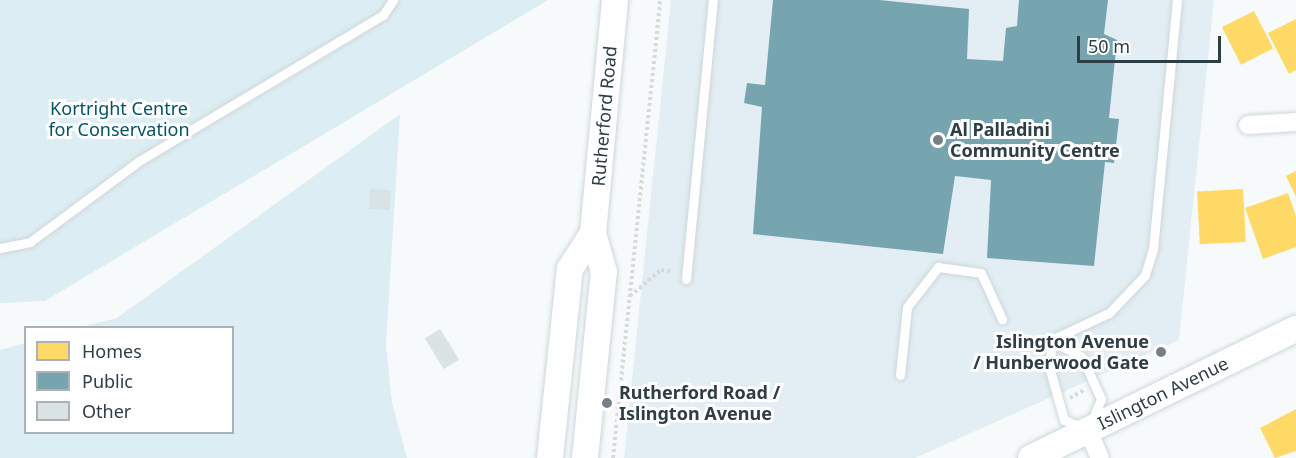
<!DOCTYPE html>
<html>
<head>
<meta charset="utf-8">
<style>
  body { margin:0 }
  #map { position:relative; width:1296px; height:458px; overflow:hidden; background:#f6fafb; font-family:"Noto Sans",sans-serif }
  div>[style] { position:absolute }
  [style*='--x'] { left:calc(var(--x)*1px); top:calc(var(--y)*1px); width:calc(var(--w)*1px); rotate:calc(var(--a)*1deg) }
  .built>* { inset:0; background:#e2eef3 }
  .green>* { inset:0; background:#ddedf4 }
  .homes>* { inset:0; background:#ffd966; transform-origin:0 0 }
  .public>* { inset:0; background:#76a5af }
  .building>* { inset:0; background:#d9e3e4; transform-origin:0 0 }
  .path>* { height:4px; margin-top:-2px; transform-origin:0; background:repeating-linear-gradient(90deg,#d7dadb 0 3px,transparent 0 6px) }
  .roads { filter:drop-shadow(0 0 2px #ced7da) drop-shadow(0 0 2px #ced7da) }
  .service>* { height:9px; margin:-4.5px; padding:0 4.5px; transform-origin:4.5px; border-radius:4.5px; background:#fefefe }
  .minor>* { height:18px; margin:-9px; padding:0 9px; transform-origin:9px; border-radius:9px; background:#fefefe }
  .secondary>* { height:26px; margin:-13px; padding:0 13px; transform-origin:13px; border-radius:13px; background:#fefefe }
  .dots>* { width:16px; height:16px; translate:-50% -50%; box-sizing:border-box; border:3px solid #fff; border-radius:50% }
  span { translate:-50% -50%; white-space:nowrap; text-align:center; line-height:1.15; -webkit-text-stroke:6px #fff; paint-order:stroke }
  .park-label { font-size:18px; color:#00536b }
  .street-label { font-size:18px; color:#2e3e45 }
  .poi-label { font-size:18px; color:#2e3e45; font-weight:700 }
  .left { translate:0 -50%; text-align:left }
  .right { translate:-100% -50%; text-align:right }
  .legend { position:absolute; left:24px; top:326px; width:210px; height:108px; box-sizing:border-box; background:#fff; border:2px solid #abb2b5; margin:0; padding:8px 10px; list-style:none; font-size:18px; color:#2e3e45 }
  .legend li { display:flex; align-items:center; gap:12px; height:30px }
  .legend b { width:30px; border:2px solid #abb2b5 }
  .scale { position:absolute; left:1077px; top:36px; width:144px; height:27px; box-sizing:border-box; border:3px solid #2e3e45; border-top:0; padding-left:8px; font-size:18px; line-height:21px; white-space:nowrap; color:#2e3e45; -webkit-text-stroke:4px #fff; paint-order:stroke }
</style>
</head>
<body>
<div id="map">
  <div class="built">
    <i style="clip-path:polygon(671px 0,1214px 0,1179px 340px,915px 458px,624px 458px)"></i>
  </div>
  <div class="green">
    <i style="clip-path:polygon(0 0,548px 0,45px 301px,0 303px)"></i>
    <i style="clip-path:polygon(400px 114px,386px 345px,392px 403px,407px 458px,0 458px,0 350px,25px 343px,26px 432px,232px 432px,232px 328px,82px 327px,117px 318px)"></i>
  </div>
  <div class="homes">
    <i style="left:1254px;top:11px;width:42px;height:36px;rotate:63deg"></i>
    <i style="clip-path:polygon(1296px 19px,1296px 70px,1289px 74px,1268px 33px)"></i>
    <i style="clip-path:polygon(1296px 171px,1296px 197px,1286px 176px)"></i>
    <i style="left:1243px;top:189px;width:53px;height:46px;rotate:87deg"></i>
    <i style="clip-path:polygon(1288px 193px,1296px 216px,1296px 247px,1263px 259px,1245px 208px)"></i>
    <i style="clip-path:polygon(1296px 409px,1296px 451px,1275px 458px,1260px 428px)"></i>
  </div>
  <div class="public">
    <i style="clip-path:polygon(773px 0,879px 0,969px 9px,967px 59px,1003px 61px,1006px 28px,1017px 26px,1019px 0,1108px 0,1104px 34px,1117px 40px,1109px 118px,1119px 119px,1114px 163px,1105px 162px,1094px 266px,987px 258px,991px 180px,955px 176px,943px 254px,753px 234px,762px 107px,744px 103px,747px 83px,765px 85px)"></i>
  </div>
  <div class="building">
    <i style="left:370px;top:189px;width:21px;height:20px;rotate:3deg"></i>
    <i style="left:440px;top:329px;width:36px;height:18px;rotate:58deg"></i>
  </div>
  <div class="path">
    <i style="--x:630;--y:296;--w:40;--a:-40"></i>
    <i style="--x:661;--y:270;--w:12;--a:5"></i>
    <i style="--x:1070;--y:398;--w:16;--a:-30"></i>
    <i style="--x:613;--y:458;--w:460;--a:-84.1"></i>
  </div>
  <div class="roads">
    <div class="service">
      <i style="--x:0;--y:248;--w:31;--a:-11"></i>
      <i style="--x:30;--y:242;--w:136;--a:-36.6"></i>
      <i style="--x:139;--y:161;--w:284;--a:-30.9"></i>
      <i style="--x:383;--y:15;--w:18;--a:-56"></i>
      <i style="--x:686;--y:279;--w:280;--a:-84.5"></i>
      <i style="--x:1051;--y:340;--w:64;--a:-25"></i>
      <i style="--x:1109;--y:313;--w:52;--a:-46.5"></i>
      <i style="--x:1145;--y:275;--w:27;--a:-73"></i>
      <i style="--x:1153;--y:249;--w:250;--a:-84.5"></i>
      <i style="--x:1051;--y:340;--w:35;--a:29"></i>
      <i style="--x:1082;--y:357;--w:46;--a:65.7"></i>
      <i style="--x:1101;--y:399;--w:34;--a:113"></i>
      <i style="--x:1088;--y:430;--w:26;--a:-157"></i>
      <i style="--x:1064;--y:420;--w:52;--a:-105.6"></i>
      <i style="--x:1050;--y:370;--w:30;--a:-88"></i>
      <i style="--x:900;--y:375;--w:68;--a:-84.1"></i>
      <i style="--x:907;--y:307;--w:51;--a:-52.2"></i>
      <i style="--x:938;--y:267;--w:43;--a:7.9"></i>
      <i style="--x:981;--y:273;--w:51;--a:65.5"></i>
    </div>
    <div class="minor">
      <i style="--x:1248;--y:125;--w:48;--a:-3.6"></i>
      <i style="--x:1088;--y:430;--w:30;--a:67"></i>
    </div>
    <div class="secondary">
      <i style="--x:550;--y:458;--w:190;--a:-84"></i>
      <i style="--x:570;--y:269;--w:43;--a:-57.4"></i>
      <i style="--x:585;--y:458;--w:187;--a:-84.2"></i>
      <i style="--x:604;--y:272;--w:41;--a:-105.8"></i>
      <i style="--x:593;--y:233;--w:234;--a:-84.6"></i>
      <i style="--x:1031;--y:458;--w:295;--a:-26"></i>
    </div>
  </div>
  <div class="dots">
    <i style="left:938px;top:140px;background:#748085"></i>
    <i style="left:1161px;top:352px;background:#748085"></i>
    <i style="left:607px;top:403px;background:#748085"></i>
  </div>
  <div class="park-label">
    <span style="left:119px;top:119px">Kortright Centre<br>for Conservation</span>
  </div>
  <div class="street-label">
    <span style="left:604px;top:116px;rotate:-85deg">Rutherford Road</span>
    <span style="left:1163px;top:393px;rotate:-26deg">Islington Avenue</span>
  </div>
  <div class="poi-label">
    <span class="left" style="left:950px;top:140px">Al Palladini<br>Community Centre</span>
    <span class="right" style="left:1149px;top:352px">Islington Avenue<br>/ Hunberwood Gate</span>
    <span class="left" style="left:619px;top:403px">Rutherford Road /<br>Islington Avenue</span>
  </div>
  <ul class="legend">
  <li><b style="height:16px;background:#ffd966"></b>Homes</li>
  <li><b style="height:16px;background:#76a5af"></b>Public</li>
  <li><b style="height:16px;background:#d9e3e4"></b>Other</li>
  </ul>
  <div class="scale">50 m</div>
</div>
</body>
</html>
